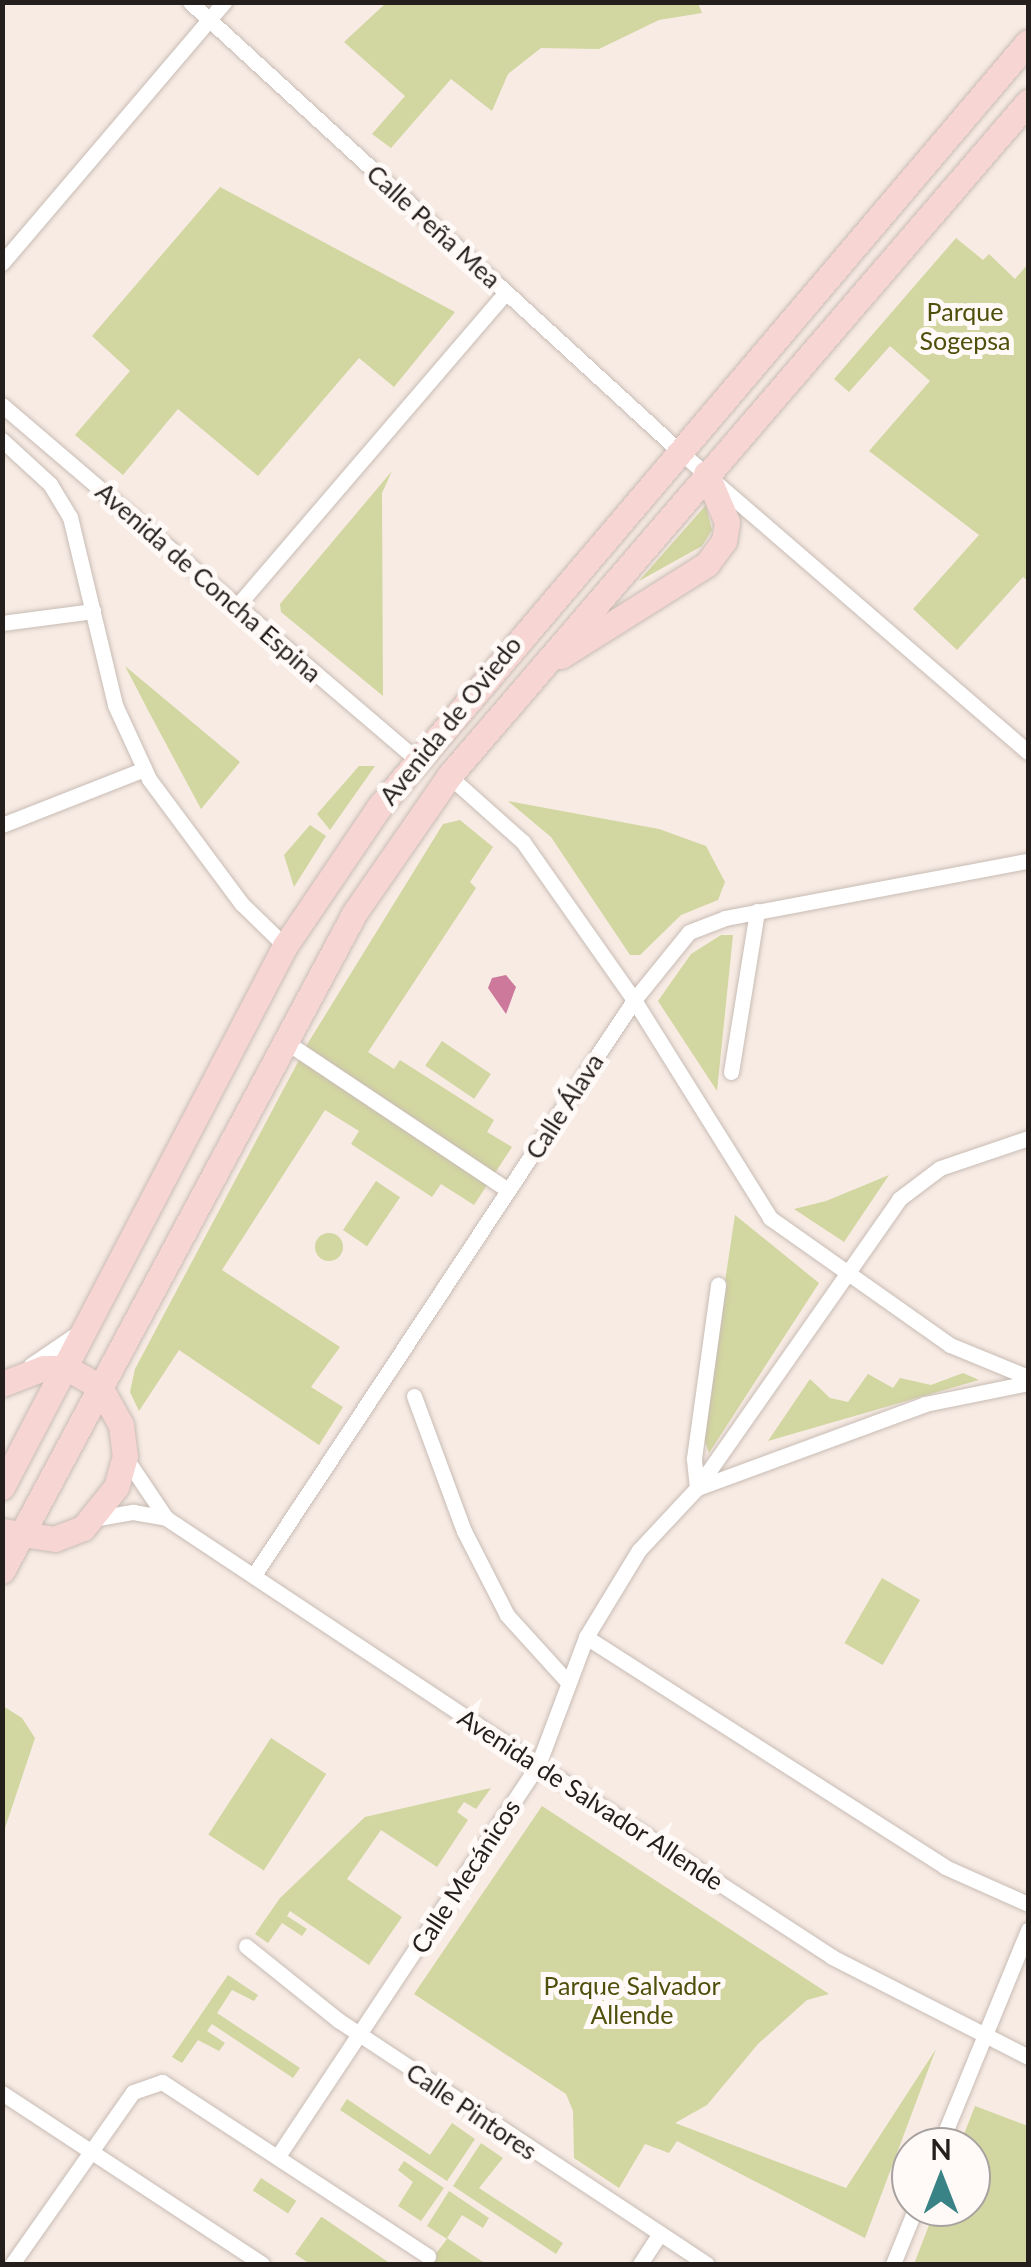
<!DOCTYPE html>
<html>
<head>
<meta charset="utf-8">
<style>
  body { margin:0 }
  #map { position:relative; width:1031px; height:2267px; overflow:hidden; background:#f7ebe4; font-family:Lato,sans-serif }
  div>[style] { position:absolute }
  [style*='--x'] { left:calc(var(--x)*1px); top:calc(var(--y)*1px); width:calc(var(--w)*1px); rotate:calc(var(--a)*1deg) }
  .green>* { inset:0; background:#d2d6a0; transform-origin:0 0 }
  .round { border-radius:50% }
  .water>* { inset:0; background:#cc799c }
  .roads { filter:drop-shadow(0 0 2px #c8bcb5) drop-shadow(0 0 2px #c8bcb5) }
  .street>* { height:15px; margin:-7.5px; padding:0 7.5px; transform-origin:7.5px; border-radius:7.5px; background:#fff }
  .primary>* { height:25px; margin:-12.5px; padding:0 12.5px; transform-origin:12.5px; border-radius:12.5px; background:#f6d5d3 }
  span { translate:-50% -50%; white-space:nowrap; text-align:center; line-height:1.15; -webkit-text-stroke:10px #fffaf7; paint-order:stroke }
  .street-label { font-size:25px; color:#241f1d }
  .park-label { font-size:25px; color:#4d4f0a }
  .frame { position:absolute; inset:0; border:5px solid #241f1d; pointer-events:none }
  .north { position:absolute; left:891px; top:2127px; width:100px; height:100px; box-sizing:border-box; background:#fffaf7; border:2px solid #a7a2a0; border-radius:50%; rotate:0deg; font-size:28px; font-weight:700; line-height:40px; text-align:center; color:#241f1d }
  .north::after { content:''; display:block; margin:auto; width:35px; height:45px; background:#398285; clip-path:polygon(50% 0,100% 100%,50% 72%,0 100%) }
</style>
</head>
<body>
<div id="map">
  <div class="green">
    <i style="clip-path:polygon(698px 3px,702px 13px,659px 20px,599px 49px,541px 48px,508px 74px,492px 111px,451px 79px,391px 148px,372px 134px,405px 96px,344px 42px,386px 3px)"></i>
    <i style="clip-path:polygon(220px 187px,455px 312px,394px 387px,359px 358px,258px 476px,178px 409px,123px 475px,75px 435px,130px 371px,92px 336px)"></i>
    <i style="clip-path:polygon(956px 238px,983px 260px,989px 254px,1015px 279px,1028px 264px,1028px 581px,1023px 577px,957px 650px,913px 609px,979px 535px,869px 451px,930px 381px,890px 346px,849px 392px,834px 379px)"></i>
    <i style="clip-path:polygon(392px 471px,382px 493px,383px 696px,281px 612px,280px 604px)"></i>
    <i style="clip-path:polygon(706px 505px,712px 530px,702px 546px,639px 581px)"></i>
    <i style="clip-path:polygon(125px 666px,240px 762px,201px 809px,150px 714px)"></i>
    <i style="clip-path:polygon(359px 766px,375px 766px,330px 830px,317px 814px)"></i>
    <i style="clip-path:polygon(508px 801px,659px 829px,706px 846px,725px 882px,718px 900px,681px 915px,640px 955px,630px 955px,551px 837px)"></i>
    <i style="clip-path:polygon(460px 820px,493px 847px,470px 882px,476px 888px,368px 1052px,394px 1069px,400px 1060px,494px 1120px,487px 1132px,512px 1147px,474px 1205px,441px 1184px,432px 1197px,351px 1144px,359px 1131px,325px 1110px,222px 1270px,340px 1347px,311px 1387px,343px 1407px,319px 1445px,179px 1350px,139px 1411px,130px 1392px,135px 1369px,308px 1043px,443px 824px)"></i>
    <i style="clip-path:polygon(310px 825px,326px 836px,294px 887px,284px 855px)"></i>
    <i style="clip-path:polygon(721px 935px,733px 935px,717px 1091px,658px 1001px,691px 954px)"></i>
    <i style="left:442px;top:1041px;width:59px;height:30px;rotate:34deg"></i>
    <i style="clip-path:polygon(889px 1175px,844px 1242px,794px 1209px,826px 1201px)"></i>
    <i style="left:376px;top:1181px;width:29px;height:59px;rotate:34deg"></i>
    <i style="clip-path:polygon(735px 1215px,819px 1283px,709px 1453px,702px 1434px)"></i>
    <i class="round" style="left:315px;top:1233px;width:28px;height:28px"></i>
    <i style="clip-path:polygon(963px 1373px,979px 1380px,768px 1441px,810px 1379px,830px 1398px,848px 1402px,868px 1374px,893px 1388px,900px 1378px,931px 1385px)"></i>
    <i style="left:882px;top:1578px;width:44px;height:75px;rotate:30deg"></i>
    <i style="clip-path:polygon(3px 1706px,22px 1718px,35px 1738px,3px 1834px)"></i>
    <i style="left:271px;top:1738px;width:66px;height:115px;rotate:33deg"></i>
    <i style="clip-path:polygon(491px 1788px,476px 1809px,464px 1802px,457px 1812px,468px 1820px,437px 1867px,381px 1830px,347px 1879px,402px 1917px,369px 1965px,290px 1911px,287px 1916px,307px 1929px,302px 1936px,282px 1923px,268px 1943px,255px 1934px,280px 1898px,365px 1817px)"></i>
    <i style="clip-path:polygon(542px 1806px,829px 1994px,807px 2000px,758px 2044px,707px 2105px,675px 2123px,846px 2188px,936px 2049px,865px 2238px,677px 2141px,669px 2153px,645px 2144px,619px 2188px,574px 2158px,573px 2111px,566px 2094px,414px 1994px)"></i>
    <i style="clip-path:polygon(228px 1975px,258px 1995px,254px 2001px,232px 1990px,217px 2013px,300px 2068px,293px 2078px,212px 2024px,207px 2031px,225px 2043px,219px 2051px,198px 2040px,182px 2063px,172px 2057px)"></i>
    <i style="clip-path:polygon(347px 2099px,430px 2155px,452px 2123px,475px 2139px,447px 2181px,340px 2110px)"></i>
    <i style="clip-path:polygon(975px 2106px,1028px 2126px,1028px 2264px,914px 2264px,936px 2207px,971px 2207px,971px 2147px,959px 2147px)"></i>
    <i style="clip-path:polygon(481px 2143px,503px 2158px,479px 2188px,563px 2243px,556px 2254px,453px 2186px)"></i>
    <i style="clip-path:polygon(404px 2161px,444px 2188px,421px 2221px,398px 2206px,413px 2182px,398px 2170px)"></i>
    <i style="left:261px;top:2178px;width:42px;height:15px;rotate:33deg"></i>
    <i style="clip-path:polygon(449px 2191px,489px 2218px,483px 2228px,462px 2215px,447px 2238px,486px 2264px,428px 2264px,447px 2239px,427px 2226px)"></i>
    <i style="clip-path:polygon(321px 2217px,322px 2217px,391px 2264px,310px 2264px,295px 2254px)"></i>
  </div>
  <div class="water">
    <i style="clip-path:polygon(506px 975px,516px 987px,506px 1014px,488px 988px,492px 978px)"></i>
  </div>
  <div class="roads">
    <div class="street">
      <i style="--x:190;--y:2;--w:662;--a:42.55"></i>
      <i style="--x:678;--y:450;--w:462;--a:40.8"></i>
      <i style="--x:2;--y:263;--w:343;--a:-49.6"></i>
      <i style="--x:2;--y:405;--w:545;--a:40.53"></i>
      <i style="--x:2;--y:440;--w:65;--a:42.5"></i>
      <i style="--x:50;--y:484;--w:39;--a:59"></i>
      <i style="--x:70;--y:517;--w:193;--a:76.5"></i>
      <i style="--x:115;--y:705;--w:81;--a:65.3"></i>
      <i style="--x:149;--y:779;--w:156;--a:53.4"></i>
      <i style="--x:242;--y:904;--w:60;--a:44.3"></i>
      <i style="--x:237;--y:606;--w:413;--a:-49.4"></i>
      <i style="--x:2;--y:623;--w:92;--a:-7.5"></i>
      <i style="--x:449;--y:776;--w:99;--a:41.7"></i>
      <i style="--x:523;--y:842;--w:193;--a:54.9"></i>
      <i style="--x:634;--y:1000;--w:257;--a:58"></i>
      <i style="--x:770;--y:1218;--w:220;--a:35.2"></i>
      <i style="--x:950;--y:1345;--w:84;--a:22.3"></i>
      <i style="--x:2;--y:825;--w:153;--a:-21.5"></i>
      <i style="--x:292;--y:1046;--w:260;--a:33.7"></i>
      <i style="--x:731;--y:1072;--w:163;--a:-80.8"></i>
      <i style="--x:31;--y:1365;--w:57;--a:-34.2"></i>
      <i style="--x:414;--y:1396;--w:144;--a:69.7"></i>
      <i style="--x:464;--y:1531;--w:94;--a:62.9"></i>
      <i style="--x:507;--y:1615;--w:88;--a:47.8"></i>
      <i style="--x:127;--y:1460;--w:70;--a:56.1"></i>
      <i style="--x:166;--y:1518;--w:447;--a:33.6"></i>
      <i style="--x:538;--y:1765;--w:351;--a:33.1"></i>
      <i style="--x:832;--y:1957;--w:220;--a:27"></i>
      <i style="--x:700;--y:1487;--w:240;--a:-20.2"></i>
      <i style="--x:925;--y:1404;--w:105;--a:-11.5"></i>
      <i style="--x:697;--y:1488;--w:30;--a:-96"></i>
      <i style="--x:694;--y:1458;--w:175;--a:-82.1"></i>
      <i style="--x:98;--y:1518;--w:36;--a:-10"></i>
      <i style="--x:133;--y:1512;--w:34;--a:10"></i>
      <i style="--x:254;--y:1575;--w:689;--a:-56.54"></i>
      <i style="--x:634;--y:1000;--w:87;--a:-51"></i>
      <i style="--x:689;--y:932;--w:39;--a:-21"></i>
      <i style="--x:725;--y:918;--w:308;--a:-10.7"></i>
      <i style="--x:586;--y:1637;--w:426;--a:32.6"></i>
      <i style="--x:945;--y:1867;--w:91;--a:24"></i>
      <i style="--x:246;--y:1946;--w:118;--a:38.8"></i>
      <i style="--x:338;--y:2020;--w:442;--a:33.5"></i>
      <i style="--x:2;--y:2093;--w:311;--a:33.3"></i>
      <i style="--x:939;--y:2147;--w:235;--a:-67.7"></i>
      <i style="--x:278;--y:2156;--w:470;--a:-56.4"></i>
      <i style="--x:538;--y:1765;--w:137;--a:-69.4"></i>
      <i style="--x:586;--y:1637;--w:102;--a:-58.7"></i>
      <i style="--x:639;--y:1550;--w:85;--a:-46.9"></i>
      <i style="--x:697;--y:1488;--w:353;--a:-55"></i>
      <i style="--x:899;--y:1199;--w:51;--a:-37.1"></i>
      <i style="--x:940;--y:1168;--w:93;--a:-18.8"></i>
      <i style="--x:12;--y:2264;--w:210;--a:-54.9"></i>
      <i style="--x:133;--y:2092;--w:31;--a:-19"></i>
      <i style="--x:162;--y:2082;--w:318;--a:33.2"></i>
      <i style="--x:640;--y:2264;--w:33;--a:-57"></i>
      <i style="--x:893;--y:2264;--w:61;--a:-68"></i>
    </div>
    <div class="primary">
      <i style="--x:561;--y:656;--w:173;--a:-32.2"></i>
      <i style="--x:707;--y:564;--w:29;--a:-54"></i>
      <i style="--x:724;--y:541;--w:19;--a:-81"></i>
      <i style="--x:727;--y:522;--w:53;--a:-113.2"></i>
      <i style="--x:2;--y:1384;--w:45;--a:-20.9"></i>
      <i style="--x:44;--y:1368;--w:23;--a:0"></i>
      <i style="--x:67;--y:1368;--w:38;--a:30"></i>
      <i style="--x:100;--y:1387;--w:43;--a:61.1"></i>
      <i style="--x:121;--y:1425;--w:31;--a:83"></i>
      <i style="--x:125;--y:1456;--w:32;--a:106"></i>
      <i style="--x:116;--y:1487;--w:53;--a:128.8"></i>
      <i style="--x:83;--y:1528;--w:30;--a:159"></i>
      <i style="--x:55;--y:1539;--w:54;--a:-171.4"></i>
      <i style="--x:2;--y:1487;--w:611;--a:-62.39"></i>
      <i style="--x:285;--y:946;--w:168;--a:-55.9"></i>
      <i style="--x:379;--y:807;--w:1003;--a:-49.69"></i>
      <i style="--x:2;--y:1571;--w:748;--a:-61.82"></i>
      <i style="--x:355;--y:912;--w:165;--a:-55.3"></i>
      <i style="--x:449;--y:776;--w:889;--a:-49.34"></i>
    </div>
  </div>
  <div class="street-label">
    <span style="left:434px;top:226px;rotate:42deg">Calle Peña Mea</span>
    <span style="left:209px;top:582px;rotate:41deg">Avenida de Concha Espina</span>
    <span style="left:450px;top:720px;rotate:-51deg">Avenida de Oviedo</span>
    <span style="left:564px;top:1106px;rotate:-57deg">Calle Álava</span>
    <span style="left:591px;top:1799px;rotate:33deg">Avenida de Salvador Allende</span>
    <span style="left:465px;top:1876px;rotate:-57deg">Calle Mecánicos</span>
    <span style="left:472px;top:2111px;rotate:34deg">Calle Pintores</span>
  </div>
  <div class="park-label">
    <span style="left:965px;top:326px">Parque<br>Sogepsa</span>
    <span style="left:632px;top:2000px">Parque Salvador<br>Allende</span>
  </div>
  <div class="frame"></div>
  <div class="north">N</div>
</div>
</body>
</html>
